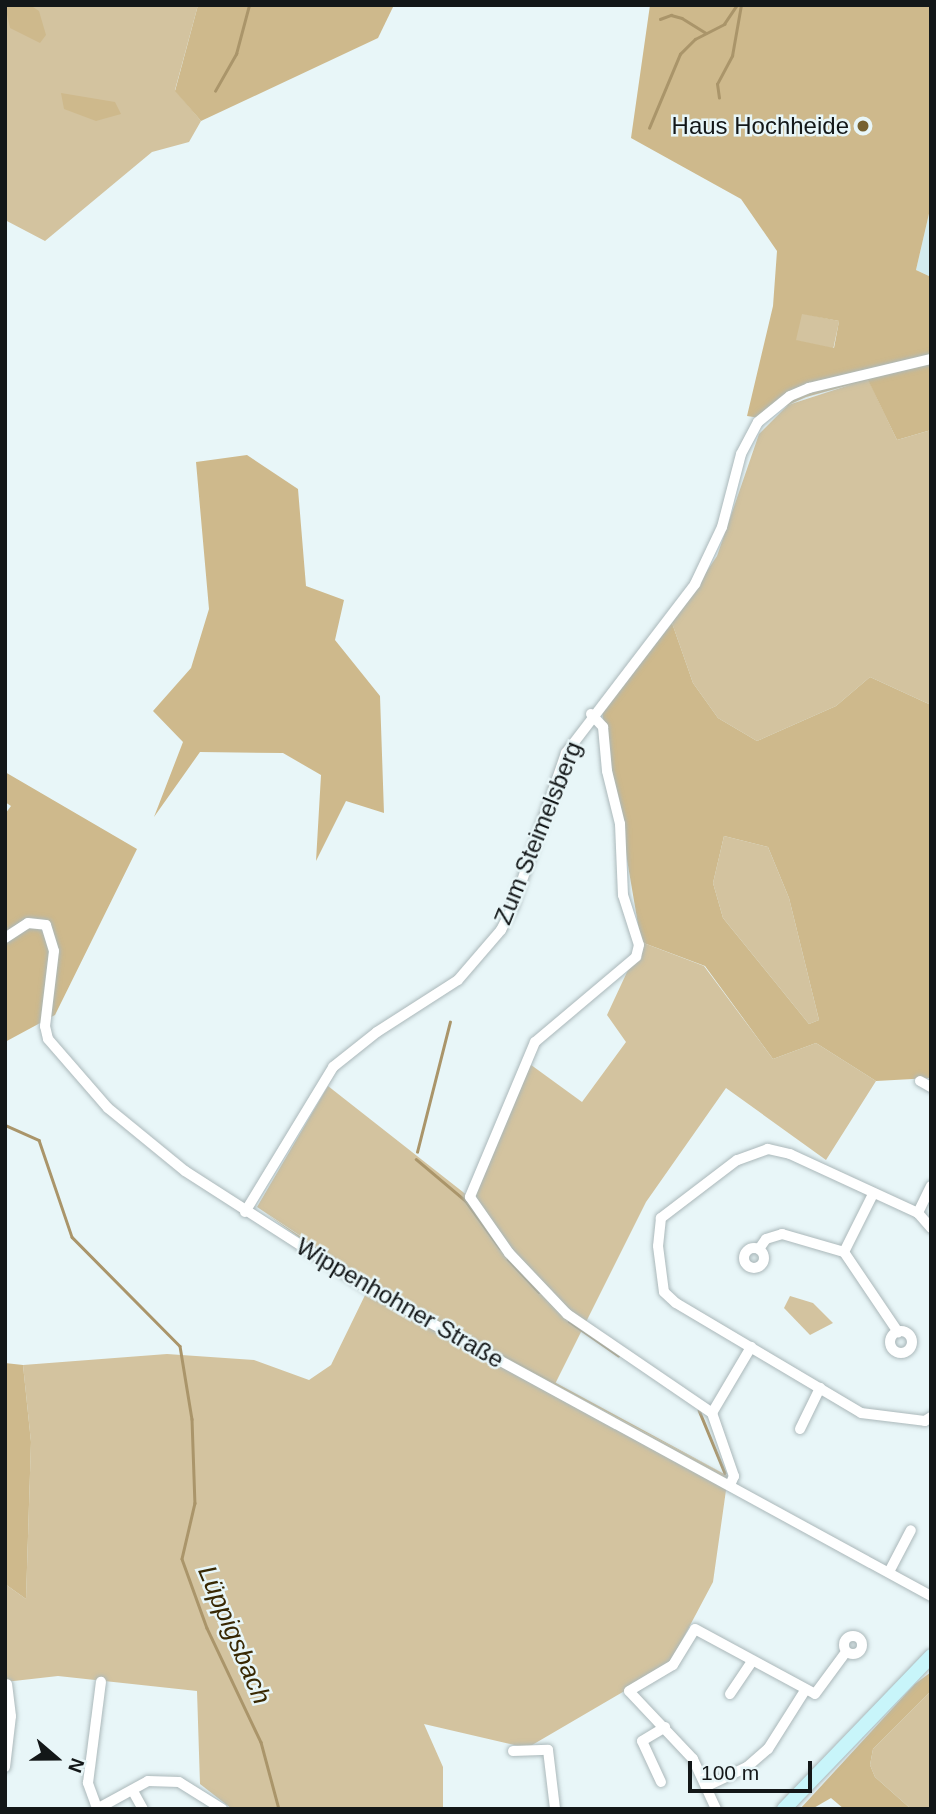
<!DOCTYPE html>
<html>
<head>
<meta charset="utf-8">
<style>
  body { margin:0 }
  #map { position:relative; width:936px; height:1814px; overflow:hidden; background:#e8f6f8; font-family:Arial,sans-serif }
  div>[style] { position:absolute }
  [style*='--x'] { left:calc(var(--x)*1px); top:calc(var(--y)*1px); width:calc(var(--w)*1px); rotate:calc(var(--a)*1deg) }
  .built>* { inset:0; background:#d3ebee }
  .green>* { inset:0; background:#d3c39f; transform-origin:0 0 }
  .forest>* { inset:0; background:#ceb98c }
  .stream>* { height:2.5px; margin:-1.25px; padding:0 1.25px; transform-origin:1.25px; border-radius:1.25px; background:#aa956a }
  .roads { filter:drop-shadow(0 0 2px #abb8ba) drop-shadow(0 0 2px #abb8ba) }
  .street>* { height:10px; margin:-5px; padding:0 5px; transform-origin:5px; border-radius:5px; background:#fff }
  .street>.ring { margin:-5px; padding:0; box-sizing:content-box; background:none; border:10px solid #fff; border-radius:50% }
  .secondary>* { height:14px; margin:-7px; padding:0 7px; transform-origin:7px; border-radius:7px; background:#c8f5fa }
  .dots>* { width:19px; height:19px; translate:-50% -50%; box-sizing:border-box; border:4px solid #e8f6f8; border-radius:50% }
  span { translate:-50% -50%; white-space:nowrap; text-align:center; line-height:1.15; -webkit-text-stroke:5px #e8f6f8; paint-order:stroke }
  .poi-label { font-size:24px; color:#131718 }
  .right { translate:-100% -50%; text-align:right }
  .street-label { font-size:24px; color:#131718 }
  .water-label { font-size:26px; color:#382803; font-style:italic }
  .frame { position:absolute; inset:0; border:7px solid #131718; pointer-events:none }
  .north { position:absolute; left:21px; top:1723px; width:70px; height:70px; -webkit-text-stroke:5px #e8f6f8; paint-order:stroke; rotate:110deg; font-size:19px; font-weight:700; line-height:28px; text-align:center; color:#131718 }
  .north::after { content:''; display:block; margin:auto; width:24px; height:32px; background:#131718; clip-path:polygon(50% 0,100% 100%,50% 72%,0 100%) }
  .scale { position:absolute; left:688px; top:1761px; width:124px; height:32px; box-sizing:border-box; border:4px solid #131718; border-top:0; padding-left:9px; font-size:21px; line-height:24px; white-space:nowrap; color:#131718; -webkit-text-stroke:5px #e8f6f8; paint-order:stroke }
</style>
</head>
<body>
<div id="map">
  <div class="built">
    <i style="clip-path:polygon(931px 205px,931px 277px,916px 270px)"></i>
  </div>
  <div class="green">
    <i style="clip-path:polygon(5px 5px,198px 5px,175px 90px,201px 121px,189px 142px,152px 152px,45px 241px,5px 220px)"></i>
    <i style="left:801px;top:313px;width:39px;height:28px;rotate:12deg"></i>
    <i style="clip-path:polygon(868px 379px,897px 440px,931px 430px,931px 705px,870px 677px,836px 706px,757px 741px,718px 718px,693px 683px,672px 623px,717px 556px,759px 434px,788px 405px)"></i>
    <i style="clip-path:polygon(724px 836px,768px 847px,789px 898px,819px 1020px,809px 1024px,723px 918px,713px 883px)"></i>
    <i style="clip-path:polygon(641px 942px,704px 966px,773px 1059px,816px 1043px,876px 1081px,826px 1160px,726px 1088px,646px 1202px,555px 1384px,371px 1283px,257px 1207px,328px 1086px,468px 1196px,527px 1062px,582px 1102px,626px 1042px,607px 1015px)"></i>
    <i style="clip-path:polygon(369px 1287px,728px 1476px,713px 1582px,669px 1665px,527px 1748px,424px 1724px,443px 1767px,443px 1809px,232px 1809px,200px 1784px,197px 1691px,58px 1676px,5px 1682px,5px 1584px,26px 1599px,31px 1442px,23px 1365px,167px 1354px,254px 1360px,309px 1380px,331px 1365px)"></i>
    <i style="clip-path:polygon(790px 1296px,813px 1303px,833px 1323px,810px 1335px,784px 1308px)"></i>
    <i style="clip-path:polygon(929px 1693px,931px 1809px,911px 1809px,875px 1777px,870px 1765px,873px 1749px)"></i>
  </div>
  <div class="forest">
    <i style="clip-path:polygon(5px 5px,30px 5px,39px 11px,46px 35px,40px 43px,10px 28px)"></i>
    <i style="clip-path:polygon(198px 5px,394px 5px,378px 38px,201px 121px,175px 91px)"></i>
    <i style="clip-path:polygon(evenodd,650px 5px,931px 5px,931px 205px,916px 270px,931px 277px,931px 430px,897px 440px,868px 380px,806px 397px,760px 418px,747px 416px,773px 306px,777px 251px,741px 199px,631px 138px,650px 5px,802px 314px,839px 321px,834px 348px,796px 340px,802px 314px)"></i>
    <i style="clip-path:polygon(61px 93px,115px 102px,121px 114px,96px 121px,64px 109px)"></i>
    <i style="clip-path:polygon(247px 455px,298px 489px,306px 586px,344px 600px,335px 640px,380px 696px,384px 813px,346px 801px,316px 861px,321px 775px,283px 753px,200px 752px,154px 817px,183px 742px,153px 711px,191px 668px,209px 609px,196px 462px)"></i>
    <i style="clip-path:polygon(evenodd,672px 623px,693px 683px,718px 718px,757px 741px,836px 706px,870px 677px,931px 705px,931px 1078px,876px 1081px,816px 1043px,773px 1059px,705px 966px,641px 942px,602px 712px,672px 623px,724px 836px,768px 847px,789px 898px,819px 1020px,809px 1024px,723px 918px,713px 883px,724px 836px)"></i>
    <i style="clip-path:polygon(5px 772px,137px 849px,55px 1015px,5px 1042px,5px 814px,11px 806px,5px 802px)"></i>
    <i style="clip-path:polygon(265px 1213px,371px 1283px,728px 1476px,369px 1287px)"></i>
    <i style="clip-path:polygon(5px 1363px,23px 1365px,31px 1442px,26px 1599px,5px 1584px)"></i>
    <i style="clip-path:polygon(931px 1672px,931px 1691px,873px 1749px,870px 1765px,875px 1777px,911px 1809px,844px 1809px,831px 1798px,812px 1809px,800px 1809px,915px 1684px)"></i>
  </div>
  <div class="stream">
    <i style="--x:660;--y:19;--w:12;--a:-20"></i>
    <i style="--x:671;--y:15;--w:11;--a:15"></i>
    <i style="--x:682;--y:18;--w:28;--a:32"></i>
    <i style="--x:215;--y:91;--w:43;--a:-60.4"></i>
    <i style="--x:236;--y:54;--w:51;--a:-75.1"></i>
    <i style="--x:719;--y:98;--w:14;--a:-98"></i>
    <i style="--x:717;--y:84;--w:32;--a:-62"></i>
    <i style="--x:732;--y:56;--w:52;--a:-80"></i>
    <i style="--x:649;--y:128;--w:80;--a:-67.3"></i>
    <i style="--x:680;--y:54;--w:21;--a:-45"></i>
    <i style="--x:695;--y:39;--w:33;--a:-27"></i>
    <i style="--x:724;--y:24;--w:23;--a:-56"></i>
    <i style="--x:5;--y:1125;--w:37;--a:24"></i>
    <i style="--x:39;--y:1140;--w:102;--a:71.2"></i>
    <i style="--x:72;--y:1237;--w:153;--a:45.3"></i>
    <i style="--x:180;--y:1346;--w:74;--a:80.7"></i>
    <i style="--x:192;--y:1419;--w:84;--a:88"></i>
    <i style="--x:195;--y:1503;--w:57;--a:103.1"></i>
    <i style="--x:182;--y:1559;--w:73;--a:70.1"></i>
    <i style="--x:207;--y:1628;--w:126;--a:64.7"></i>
    <i style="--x:261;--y:1742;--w:69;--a:75"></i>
    <i style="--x:417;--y:1152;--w:134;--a:-75.8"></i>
    <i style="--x:416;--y:1159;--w:65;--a:40"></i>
    <i style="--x:466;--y:1201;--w:58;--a:54.1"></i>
    <i style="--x:508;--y:1259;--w:45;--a:46.8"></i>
    <i style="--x:569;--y:1321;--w:60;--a:34.8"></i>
    <i style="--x:699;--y:1410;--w:68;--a:67.6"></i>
  </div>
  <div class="roads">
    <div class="street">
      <i style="--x:591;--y:714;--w:18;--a:47"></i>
      <i style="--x:603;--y:727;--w:44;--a:84.8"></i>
      <i style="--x:607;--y:771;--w:55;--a:76.2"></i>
      <i style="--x:620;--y:824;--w:71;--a:87.6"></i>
      <i style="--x:623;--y:895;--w:52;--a:72.3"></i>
      <i style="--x:639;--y:945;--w:12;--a:104"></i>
      <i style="--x:636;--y:957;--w:132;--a:139.9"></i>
      <i style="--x:535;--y:1042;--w:168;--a:112.8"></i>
      <i style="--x:470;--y:1197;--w:68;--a:55.1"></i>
      <i style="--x:509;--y:1253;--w:84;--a:46.4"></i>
      <i style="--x:567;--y:1314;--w:176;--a:34.3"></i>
      <i style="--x:712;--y:1413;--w:67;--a:70.8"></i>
      <i style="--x:734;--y:1476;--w:10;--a:114"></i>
      <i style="--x:5;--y:938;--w:27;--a:-33"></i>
      <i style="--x:28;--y:923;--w:18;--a:6"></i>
      <i style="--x:46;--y:925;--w:27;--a:73"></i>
      <i style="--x:54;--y:951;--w:76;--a:96.8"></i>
      <i style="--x:45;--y:1026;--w:13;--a:77"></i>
      <i style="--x:48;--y:1039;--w:91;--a:49"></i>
      <i style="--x:108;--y:1108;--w:99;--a:39.3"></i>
      <i style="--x:185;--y:1171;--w:216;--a:32.7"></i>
      <i style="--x:367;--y:1288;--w:643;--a:28.64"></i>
      <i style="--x:920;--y:1081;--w:13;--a:29"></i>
      <i style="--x:931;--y:1186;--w:30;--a:116"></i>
      <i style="--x:918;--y:1213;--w:141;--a:-155.3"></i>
      <i style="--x:790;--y:1154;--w:23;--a:-167"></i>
      <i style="--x:768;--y:1149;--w:33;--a:160"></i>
      <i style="--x:737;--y:1160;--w:96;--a:142.7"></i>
      <i style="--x:661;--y:1218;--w:28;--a:96"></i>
      <i style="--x:658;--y:1246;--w:46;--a:82.6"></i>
      <i style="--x:664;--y:1292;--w:16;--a:43"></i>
      <i style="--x:676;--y:1303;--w:215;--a:30.7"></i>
      <i style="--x:861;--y:1413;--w:64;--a:7.1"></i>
      <i style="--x:925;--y:1421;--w:7;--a:-34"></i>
      <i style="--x:245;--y:1212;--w:170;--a:-58.7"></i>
      <i style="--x:333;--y:1067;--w:56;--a:-38.5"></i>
      <i style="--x:377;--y:1032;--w:96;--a:-32.7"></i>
      <i style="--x:458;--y:980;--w:66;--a:-49.3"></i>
      <i style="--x:501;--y:930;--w:29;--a:-63"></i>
      <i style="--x:514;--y:904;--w:160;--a:-71"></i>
      <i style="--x:566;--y:753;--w:213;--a:-52.6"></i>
      <i style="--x:695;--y:584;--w:63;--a:-64.7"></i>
      <i style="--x:722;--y:527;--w:75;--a:-75.4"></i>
      <i style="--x:741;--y:454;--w:36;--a:-62"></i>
      <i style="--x:758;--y:422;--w:41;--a:-39.1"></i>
      <i style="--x:790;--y:396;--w:21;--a:-23"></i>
      <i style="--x:809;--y:388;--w:125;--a:-13.4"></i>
      <i style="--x:918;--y:1213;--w:20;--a:49"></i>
      <i class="ring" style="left:744px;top:1248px;width:10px;height:10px"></i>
      <i style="--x:759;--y:1249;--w:12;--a:-55"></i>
      <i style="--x:766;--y:1239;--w:17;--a:-17"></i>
      <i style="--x:782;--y:1234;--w:65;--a:16.2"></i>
      <i style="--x:844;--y:1252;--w:97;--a:56"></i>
      <i style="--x:844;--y:1252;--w:65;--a:-63.4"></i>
      <i class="ring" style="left:890px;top:1331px;width:12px;height:12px"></i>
      <i style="--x:712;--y:1413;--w:77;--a:-59.4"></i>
      <i style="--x:800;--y:1429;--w:46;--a:-64"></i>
      <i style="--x:889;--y:1572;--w:47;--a:-62.4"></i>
      <i class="ring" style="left:844px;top:1636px;width:8px;height:8px"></i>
      <i style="--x:730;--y:1694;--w:40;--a:-56"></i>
      <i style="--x:513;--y:1751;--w:35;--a:-2"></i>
      <i style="--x:548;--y:1750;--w:59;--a:83.2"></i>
      <i style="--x:5;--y:1767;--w:51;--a:-83.3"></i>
      <i style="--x:11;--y:1716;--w:32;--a:-97"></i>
      <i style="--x:661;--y:1782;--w:45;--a:-114.9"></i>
      <i style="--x:642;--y:1741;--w:27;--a:-31"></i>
      <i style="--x:707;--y:1786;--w:44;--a:-25.4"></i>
      <i style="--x:747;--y:1767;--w:28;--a:-41"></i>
      <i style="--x:768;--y:1749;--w:67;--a:-57.7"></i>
      <i style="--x:134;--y:1793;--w:18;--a:61"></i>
      <i style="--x:97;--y:1808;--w:27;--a:-110"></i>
      <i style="--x:88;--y:1783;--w:102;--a:-82.7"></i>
      <i style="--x:97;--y:1809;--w:58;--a:-28.8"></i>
      <i style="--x:148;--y:1781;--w:31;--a:2"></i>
      <i style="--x:179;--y:1782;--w:51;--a:32.1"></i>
      <i style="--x:716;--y:1809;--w:55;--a:-114.7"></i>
      <i style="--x:693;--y:1759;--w:93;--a:-133.3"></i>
      <i style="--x:629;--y:1691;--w:51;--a:-30.6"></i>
      <i style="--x:673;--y:1665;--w:42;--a:-58.6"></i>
      <i style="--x:695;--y:1629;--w:136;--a:28.4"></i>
      <i style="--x:815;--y:1694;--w:52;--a:-53.6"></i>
    </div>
    <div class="secondary">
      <i style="--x:784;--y:1809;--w:212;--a:-46.1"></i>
    </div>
  </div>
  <div class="dots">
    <i style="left:863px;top:126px;background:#766130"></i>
  </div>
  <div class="poi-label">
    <span class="right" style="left:849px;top:126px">Haus Hochheide</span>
  </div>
  <div class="street-label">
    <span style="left:538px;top:833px;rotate:-68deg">Zum Steimelsberg</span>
    <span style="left:400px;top:1303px;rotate:30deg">Wippenhohner Straße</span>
  </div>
  <div class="water-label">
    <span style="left:234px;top:1635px;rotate:67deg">Lüppigsbach</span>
  </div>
  <div class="frame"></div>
  <div class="north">N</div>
  <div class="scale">100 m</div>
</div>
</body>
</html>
